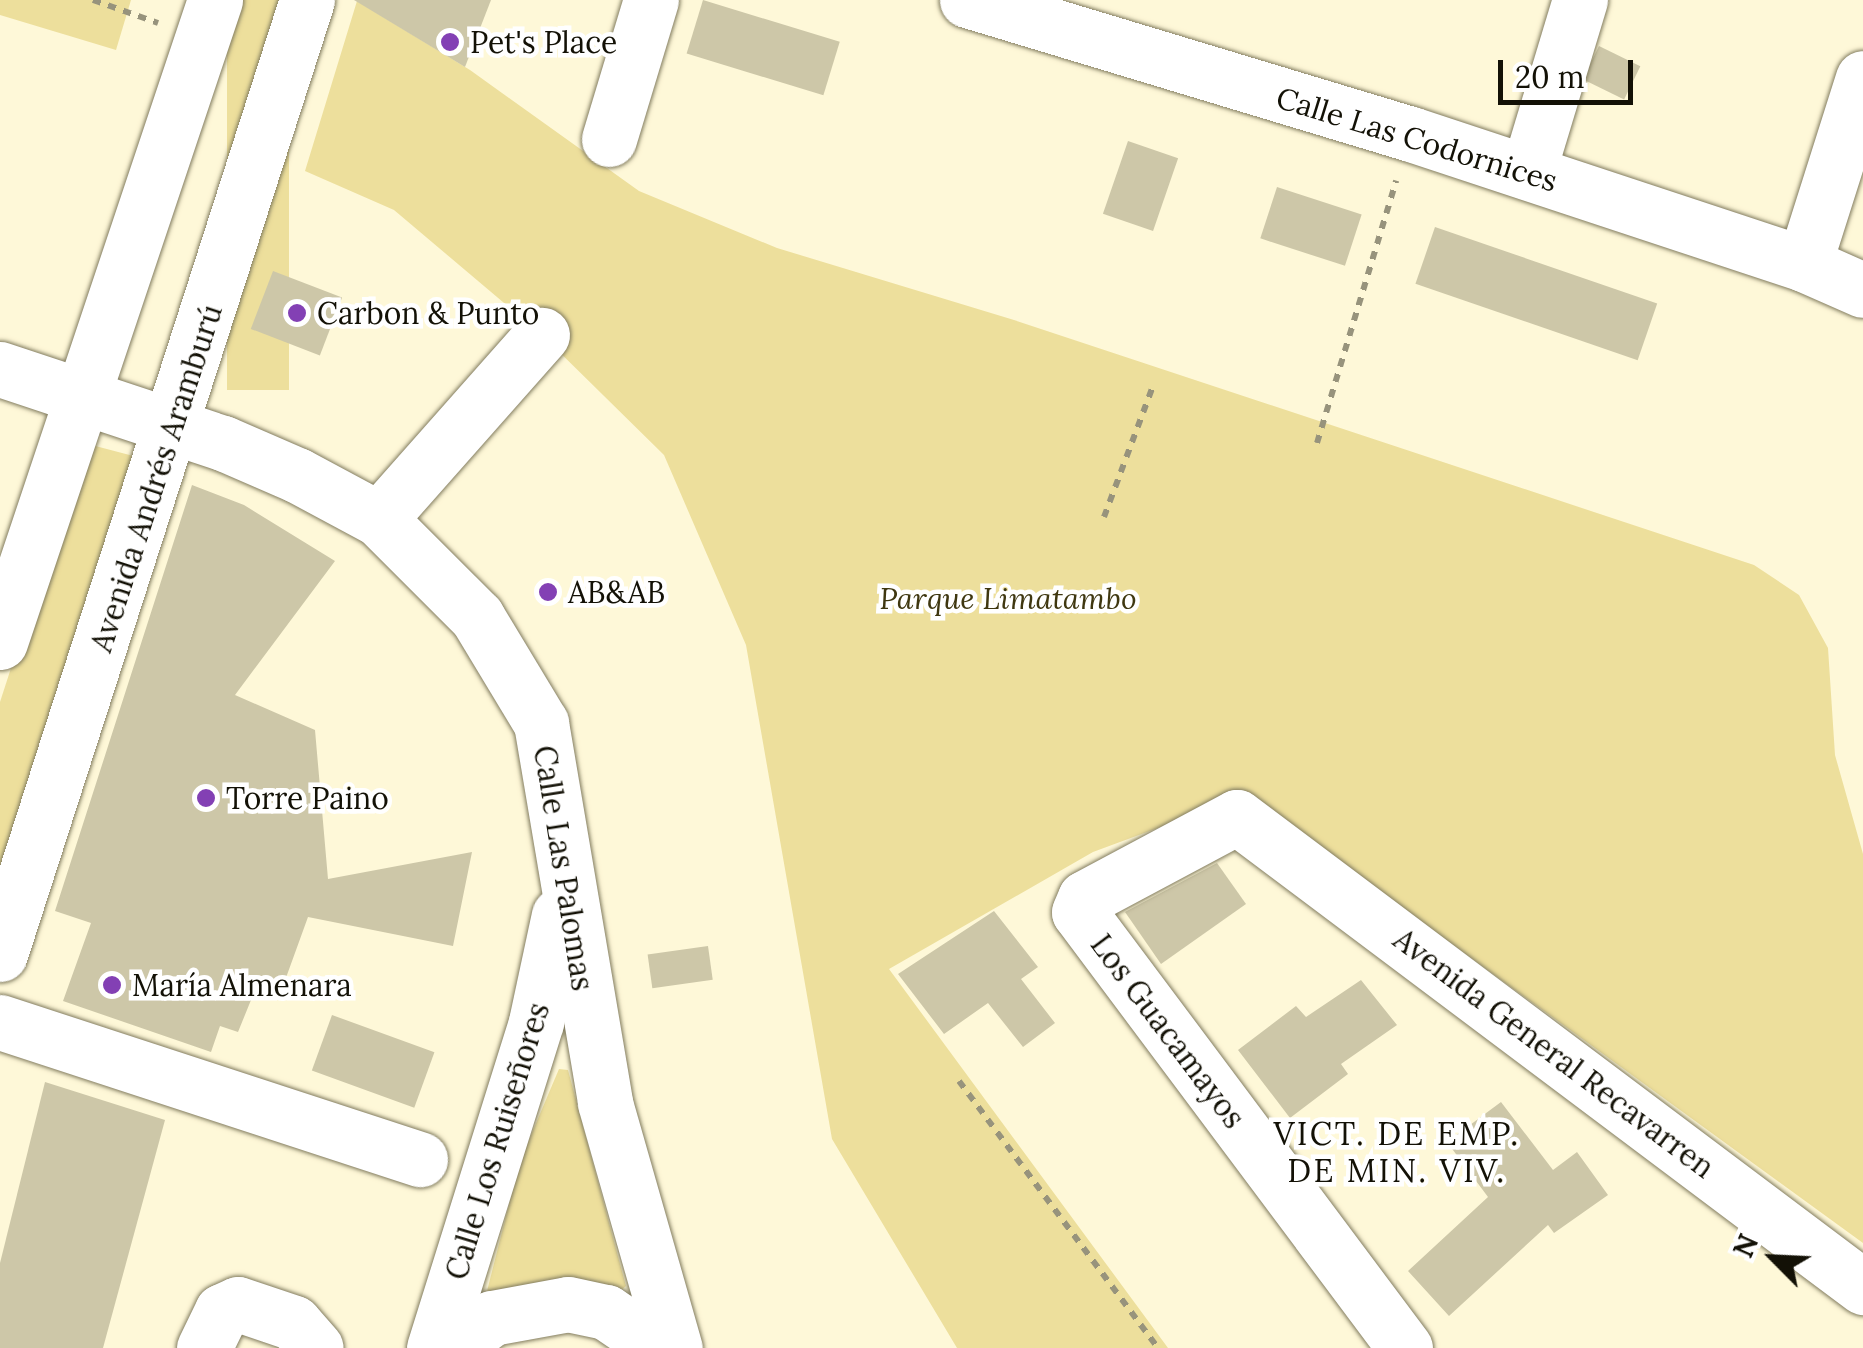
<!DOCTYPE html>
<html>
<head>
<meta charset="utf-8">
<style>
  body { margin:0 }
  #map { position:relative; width:1863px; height:1348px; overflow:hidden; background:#fef8d8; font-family:Lora,serif }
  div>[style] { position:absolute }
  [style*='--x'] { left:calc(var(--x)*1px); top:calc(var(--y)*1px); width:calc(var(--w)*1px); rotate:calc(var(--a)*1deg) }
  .green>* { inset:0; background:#eddf9c; transform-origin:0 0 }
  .building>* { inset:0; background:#cdc7a8; transform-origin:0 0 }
  .path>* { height:6px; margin-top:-3px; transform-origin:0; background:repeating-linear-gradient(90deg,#97937c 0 8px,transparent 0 16px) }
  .roads { filter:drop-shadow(0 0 2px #827c5f) drop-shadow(0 0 2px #827c5f) }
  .minor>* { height:55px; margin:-27.5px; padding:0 27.5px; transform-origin:27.5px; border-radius:27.5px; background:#fff }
  .major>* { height:55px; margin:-27.5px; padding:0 27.5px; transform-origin:27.5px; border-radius:27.5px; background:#fff }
  .dots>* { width:28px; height:28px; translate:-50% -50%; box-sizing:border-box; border:5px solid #fff; border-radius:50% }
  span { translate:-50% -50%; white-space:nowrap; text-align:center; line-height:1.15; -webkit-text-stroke:9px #fff; paint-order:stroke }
  .poi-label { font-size:30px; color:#131106 }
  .left { translate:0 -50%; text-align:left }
  .street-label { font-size:30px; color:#131106 }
  .park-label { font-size:30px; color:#3f3710; font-style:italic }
  .neighbourhood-label { font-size:32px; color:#131106; letter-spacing:2.5px }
  .north { position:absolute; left:1723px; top:1208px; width:100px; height:100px; -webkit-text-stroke:8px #fff; paint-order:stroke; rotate:294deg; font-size:28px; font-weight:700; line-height:40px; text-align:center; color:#131106 }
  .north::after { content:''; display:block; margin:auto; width:35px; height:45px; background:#131106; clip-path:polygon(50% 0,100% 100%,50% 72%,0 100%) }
  .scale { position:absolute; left:1498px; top:60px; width:135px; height:45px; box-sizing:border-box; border:5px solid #131106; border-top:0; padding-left:12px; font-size:30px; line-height:35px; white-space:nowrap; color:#131106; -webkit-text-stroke:8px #fff; paint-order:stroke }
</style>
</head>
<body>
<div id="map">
  <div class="green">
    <i style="clip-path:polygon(0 0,131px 0,116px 50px,0 15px)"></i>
    <i style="left:227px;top:0;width:62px;height:390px"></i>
    <i style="clip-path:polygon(357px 1px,470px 70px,639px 191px,777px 248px,1014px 320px,1754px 565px,1799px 595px,1828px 648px,1835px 755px,1863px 854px,1863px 1243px,1247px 795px,1093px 852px,889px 969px,1168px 1348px,957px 1348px,832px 1139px,746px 645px,664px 455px,542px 335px,394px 210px,305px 171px)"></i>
    <i style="clip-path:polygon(84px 443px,141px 458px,0 891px,0 702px)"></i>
    <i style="clip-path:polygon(559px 1069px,568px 1070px,626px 1286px,619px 1292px,484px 1303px,520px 1161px)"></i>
  </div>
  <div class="building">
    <i style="clip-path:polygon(354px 0,491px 0,465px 67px)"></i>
    <i style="left:703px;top:0;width:143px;height:56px;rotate:17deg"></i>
    <i style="left:1599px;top:46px;width:46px;height:37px;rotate:26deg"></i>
    <i style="left:1128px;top:141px;width:53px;height:77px;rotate:19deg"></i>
    <i style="left:1277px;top:187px;width:89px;height:54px;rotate:18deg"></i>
    <i style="left:1435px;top:227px;width:235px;height:60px;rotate:19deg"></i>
    <i style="left:273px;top:271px;width:74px;height:62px;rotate:21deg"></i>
    <i style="clip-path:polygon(192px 485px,244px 505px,335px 561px,235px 695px,315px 730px,328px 879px,472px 852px,453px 946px,308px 917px,283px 986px,260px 978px,238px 1032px,220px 1026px,211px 1052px,63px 1001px,91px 923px,55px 911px)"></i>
    <i style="clip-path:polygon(1217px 863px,1246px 904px,1161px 964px,1125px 912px)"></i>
    <i style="clip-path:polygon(994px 911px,1038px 967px,1021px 979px,1055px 1023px,1023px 1047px,988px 1003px,944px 1034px,898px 974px)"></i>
    <i style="left:708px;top:946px;width:34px;height:61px;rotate:82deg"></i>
    <i style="clip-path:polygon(1361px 980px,1397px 1025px,1341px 1064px,1348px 1074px,1290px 1118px,1238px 1050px,1296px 1006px,1306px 1017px)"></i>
    <i style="left:332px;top:1015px;width:109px;height:59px;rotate:20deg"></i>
    <i style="clip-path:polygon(45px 1082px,165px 1120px,103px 1348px,0 1348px,0 1263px)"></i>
    <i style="clip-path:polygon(1501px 1102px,1553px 1170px,1577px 1152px,1608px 1195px,1554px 1233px,1548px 1225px,1449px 1316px,1408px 1271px,1488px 1197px,1447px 1142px)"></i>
  </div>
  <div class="path">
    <i style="--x:93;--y:0;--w:69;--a:19.5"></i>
    <i style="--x:1317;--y:443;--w:274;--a:-73.2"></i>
    <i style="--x:1104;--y:517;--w:140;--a:-69.5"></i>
    <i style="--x:959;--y:1081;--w:333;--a:53.3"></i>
  </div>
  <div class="roads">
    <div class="minor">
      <i style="--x:967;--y:0;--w:464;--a:16.8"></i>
      <i style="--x:1411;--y:134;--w:414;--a:18.3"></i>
      <i style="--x:1804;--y:264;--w:64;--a:23.8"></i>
      <i style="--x:609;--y:139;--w:145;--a:-73.2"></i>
      <i style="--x:1528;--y:172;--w:180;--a:-73.2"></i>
      <i style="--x:1804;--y:264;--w:195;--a:-72.4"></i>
      <i style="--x:0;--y:369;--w:235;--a:18.4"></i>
      <i style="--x:223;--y:443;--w:81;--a:23.4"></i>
      <i style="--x:297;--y:475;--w:93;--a:28.2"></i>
      <i style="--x:379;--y:519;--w:139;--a:45"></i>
      <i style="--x:477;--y:617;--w:124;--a:58.9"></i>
      <i style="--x:541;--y:723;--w:385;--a:80.4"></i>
      <i style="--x:605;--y:1103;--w:255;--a:74.1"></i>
      <i style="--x:379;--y:519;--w:246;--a:-48.5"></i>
      <i style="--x:0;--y:1022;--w:442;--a:18.1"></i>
      <i style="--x:204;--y:1348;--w:41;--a:-64.1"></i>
      <i style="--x:222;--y:1311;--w:17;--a:-24"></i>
      <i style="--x:238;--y:1304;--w:59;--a:18.7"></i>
      <i style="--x:294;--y:1323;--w:33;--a:49"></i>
      <i style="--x:434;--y:1348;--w:342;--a:-72.6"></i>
      <i style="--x:536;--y:1022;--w:109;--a:-77.9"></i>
      <i style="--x:452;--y:1348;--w:50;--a:-36.9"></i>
      <i style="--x:492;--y:1318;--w:77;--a:-10.4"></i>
      <i style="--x:568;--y:1304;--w:39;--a:12"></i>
      <i style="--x:606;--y:1312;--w:64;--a:34.2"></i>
      <i style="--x:1405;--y:1348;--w:544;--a:-126.79"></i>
      <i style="--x:1079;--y:912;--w:15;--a:-67"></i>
      <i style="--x:1085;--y:898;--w:172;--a:-28.1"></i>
      <i style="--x:1237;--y:817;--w:783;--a:36.9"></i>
    </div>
    <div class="major">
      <i style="--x:0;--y:642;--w:677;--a:-71.48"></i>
      <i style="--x:0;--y:954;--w:1002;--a:-72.16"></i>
    </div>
  </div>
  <div class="dots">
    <i style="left:450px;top:42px;background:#8340b4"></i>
    <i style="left:297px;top:313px;background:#8340b4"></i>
    <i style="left:548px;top:592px;background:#8340b4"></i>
    <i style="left:206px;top:798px;background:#8340b4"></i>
    <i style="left:112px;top:985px;background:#8340b4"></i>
  </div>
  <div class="poi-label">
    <span class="left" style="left:470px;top:42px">Pet's Place</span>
    <span class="left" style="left:317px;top:313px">Carbon &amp; Punto</span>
    <span class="left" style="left:568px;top:592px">AB&amp;AB</span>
    <span class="left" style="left:226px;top:798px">Torre Paino</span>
    <span class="left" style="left:132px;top:985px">María Almenara</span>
  </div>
  <div class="street-label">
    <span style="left:1417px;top:139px;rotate:17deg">Calle Las Codornices</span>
    <span style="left:156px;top:478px;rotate:-72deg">Avenida Andrés Aramburú</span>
    <span style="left:564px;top:868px;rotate:81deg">Calle Las Palomas</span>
    <span style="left:1168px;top:1031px;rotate:53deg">Los Guacamayos</span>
    <span style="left:1554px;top:1053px;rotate:37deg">Avenida General Recavarren</span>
    <span style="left:497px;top:1141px;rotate:-73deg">Calle Los Ruiseñores</span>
  </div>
  <div class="park-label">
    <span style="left:1008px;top:598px">Parque Limatambo</span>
  </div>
  <div class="neighbourhood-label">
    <span style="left:1397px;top:1153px">VICT. DE EMP.<br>DE MIN. VIV.</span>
  </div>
  <div class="north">N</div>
  <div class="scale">20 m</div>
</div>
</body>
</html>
